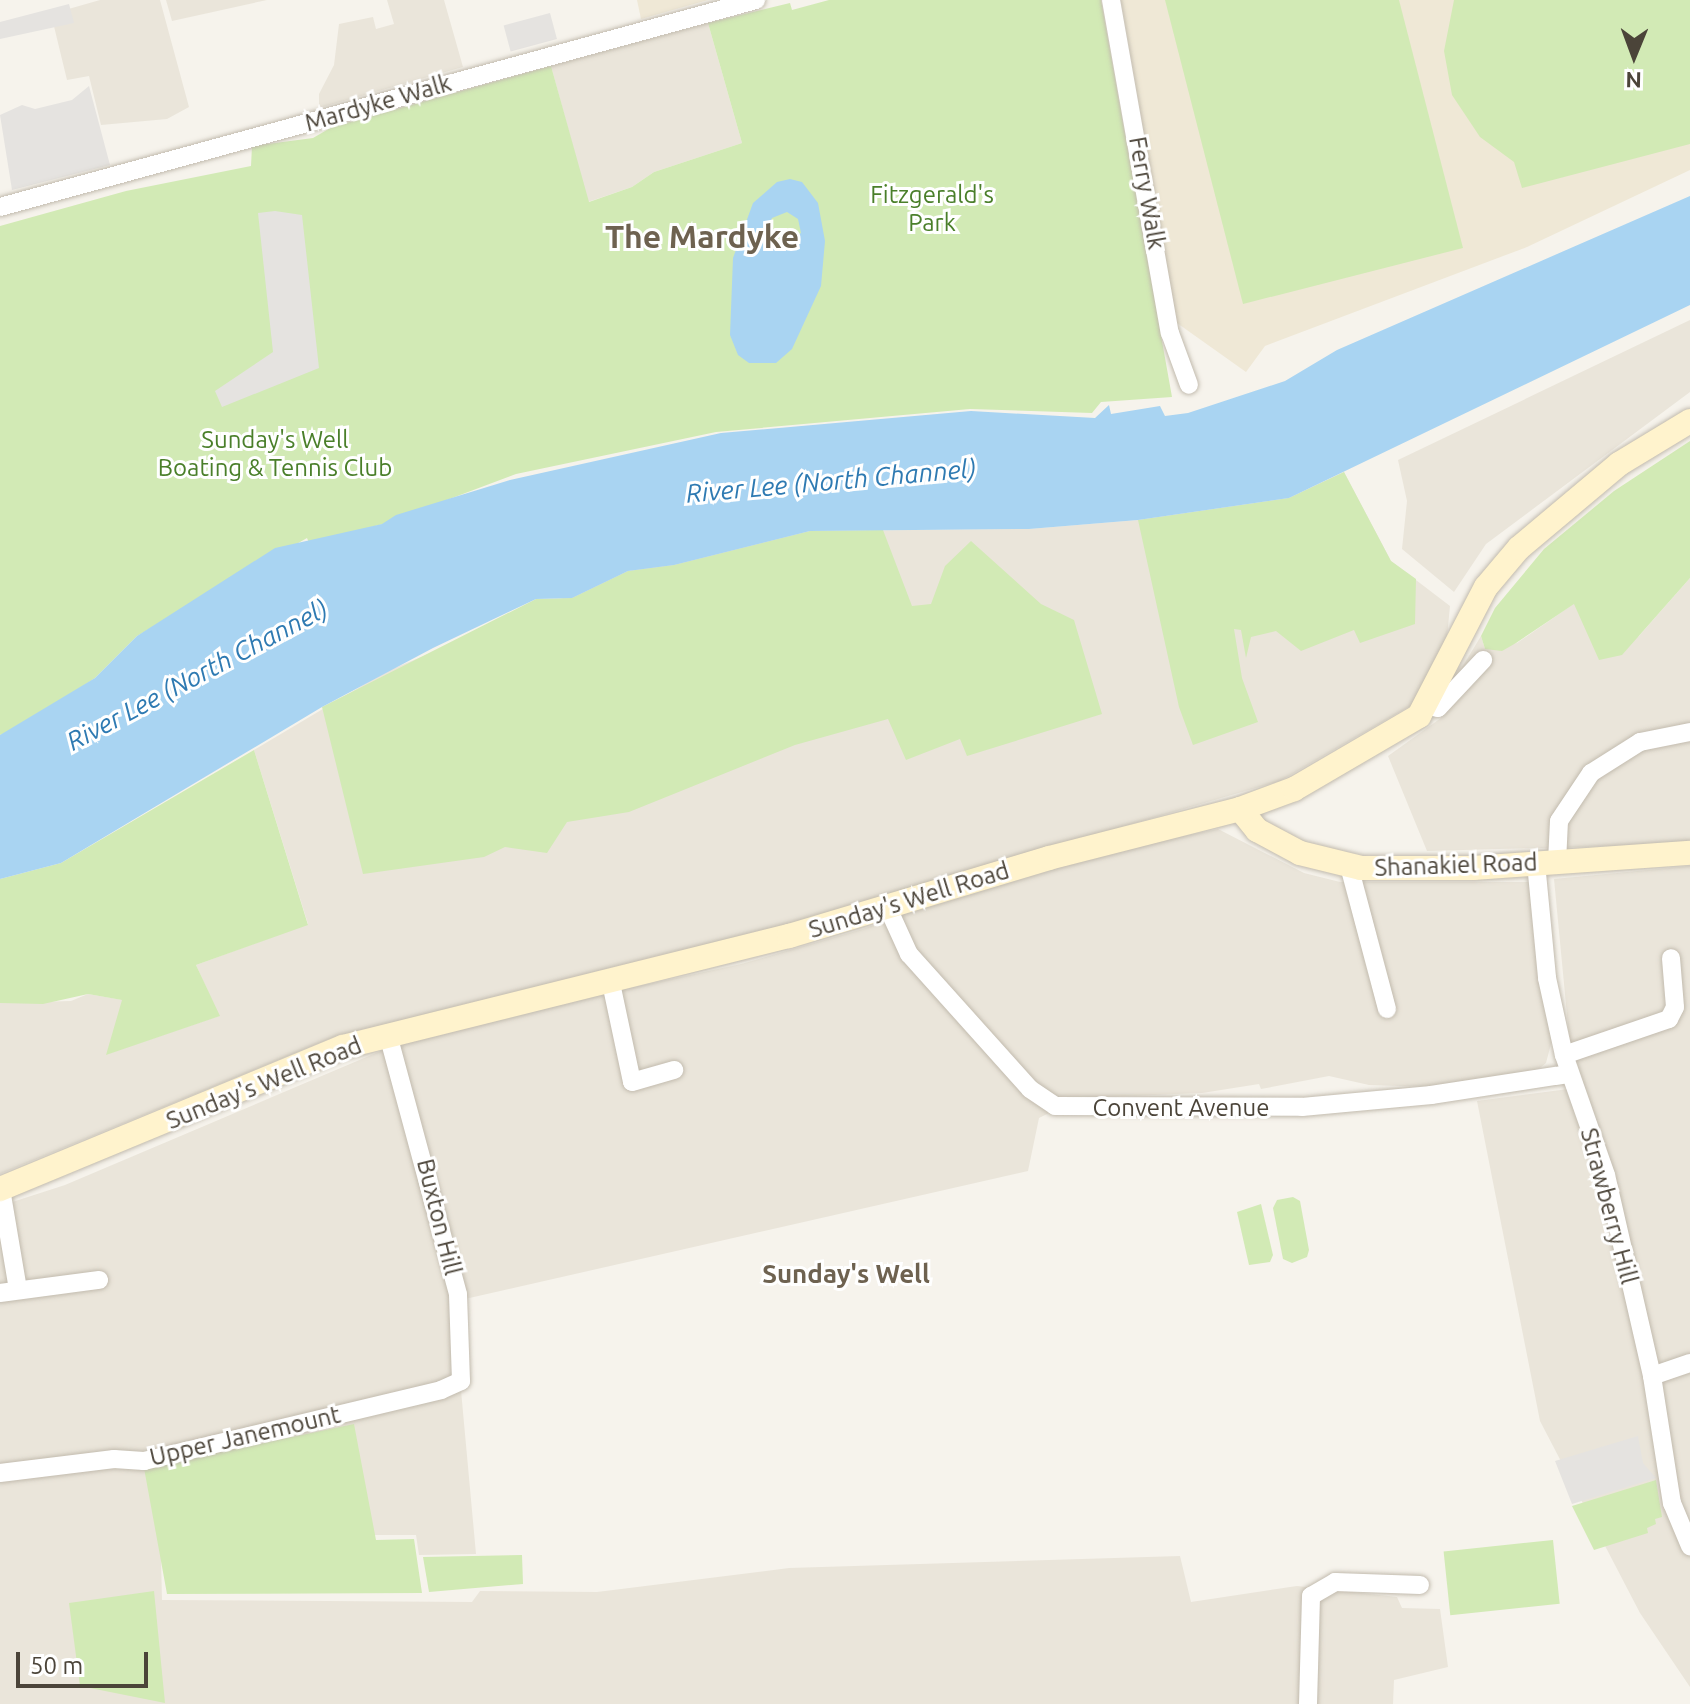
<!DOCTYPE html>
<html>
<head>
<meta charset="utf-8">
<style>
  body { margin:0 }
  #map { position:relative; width:1690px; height:1704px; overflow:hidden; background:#f6f3ec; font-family:Ubuntu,sans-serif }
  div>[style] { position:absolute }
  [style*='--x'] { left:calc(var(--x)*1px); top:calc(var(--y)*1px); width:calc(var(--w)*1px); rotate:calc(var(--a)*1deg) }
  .residential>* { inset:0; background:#eae5da }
  .education>* { inset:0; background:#efe8d6 }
  .green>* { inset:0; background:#d2eab5; transform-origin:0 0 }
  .parking>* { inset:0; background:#e5e3e0; transform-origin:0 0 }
  .water>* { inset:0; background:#a9d4f2 }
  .roads { filter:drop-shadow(0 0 2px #c2bbae) drop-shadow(0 0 2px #c2bbae) }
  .street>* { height:18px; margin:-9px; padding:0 9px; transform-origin:9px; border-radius:9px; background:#fff }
  .secondary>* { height:24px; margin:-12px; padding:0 12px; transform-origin:12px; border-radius:12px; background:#fff3cd }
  span { translate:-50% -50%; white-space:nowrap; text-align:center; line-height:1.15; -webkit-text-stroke:6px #fff; paint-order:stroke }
  .street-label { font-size:24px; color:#4b4439 }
  .park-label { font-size:24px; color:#4a7f2a }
  .water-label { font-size:26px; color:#2e7ab2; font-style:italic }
  .neighbourhood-label { font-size:26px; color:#6e6250; font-weight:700 }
  .district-label { font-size:32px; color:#6e6250; font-weight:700 }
  .north { position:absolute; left:1594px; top:16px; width:80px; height:80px; -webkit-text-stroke:6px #fff; paint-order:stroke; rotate:181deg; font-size:22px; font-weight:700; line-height:32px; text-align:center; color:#4b4439 }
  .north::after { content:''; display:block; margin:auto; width:28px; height:36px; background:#4b4439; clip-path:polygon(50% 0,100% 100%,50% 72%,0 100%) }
  .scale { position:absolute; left:16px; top:1652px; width:132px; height:36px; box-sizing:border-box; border:4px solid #4b4439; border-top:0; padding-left:10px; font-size:24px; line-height:28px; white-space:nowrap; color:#4b4439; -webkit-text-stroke:6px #fff; paint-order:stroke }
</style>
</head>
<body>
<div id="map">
  <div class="residential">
    <i style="clip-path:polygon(100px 0,160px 0,189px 107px,167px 119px,101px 125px,89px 76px,67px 80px,51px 14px)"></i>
    <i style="clip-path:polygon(166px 0,267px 0,172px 21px)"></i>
    <i style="clip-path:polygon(387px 0,444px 0,463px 67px,319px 108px,319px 94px,334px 65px,339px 24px,373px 17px,376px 29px,394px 24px)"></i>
    <i style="clip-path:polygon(708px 23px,742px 143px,654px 172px,632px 187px,588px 202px,551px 66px)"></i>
    <i style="clip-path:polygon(1690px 320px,1690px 392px,1486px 544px,1454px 592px,1402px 549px,1407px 501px,1398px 460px)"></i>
    <i style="clip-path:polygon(1344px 472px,1391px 561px,1450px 606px,1446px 647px,1417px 702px,1280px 781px,654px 963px,339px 1035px,0 1174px,0 1003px,71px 1001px,88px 994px,123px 1000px,107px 1054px,219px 1016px,196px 965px,308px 924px,254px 750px,385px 672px,628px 571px,810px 531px,1029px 529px,1138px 520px,1289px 498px)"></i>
    <i style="clip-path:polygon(1690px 578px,1690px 844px,1427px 851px,1388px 756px,1441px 718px,1440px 704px,1481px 636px,1485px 649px,1517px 643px,1575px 603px,1599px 659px,1639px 636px)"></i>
    <i style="clip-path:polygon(1218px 829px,1304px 873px,1340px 882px,1529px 882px,1552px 1040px,1546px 1063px,1536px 1071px,1432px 1087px,1369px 1085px,1329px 1076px,1261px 1089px,1259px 1084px,1202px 1093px,1079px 1098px,1039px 1118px,1028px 1171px,465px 1299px,394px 1039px,741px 964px,863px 929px,1039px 866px)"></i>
    <i style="clip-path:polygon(1690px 866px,1690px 1687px,1640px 1613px,1540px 1421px,1477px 1101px,1584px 1087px,1569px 1036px,1554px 879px)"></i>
    <i style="clip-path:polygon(383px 1050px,452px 1292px,476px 1554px,419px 1555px,416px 1535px,370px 1535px,159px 1475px,162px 1600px,472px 1602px,480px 1591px,597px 1592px,789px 1568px,1180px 1556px,1191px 1602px,1297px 1586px,1397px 1597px,1402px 1608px,1440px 1609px,1448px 1667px,1394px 1680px,1393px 1704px,0 1704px,0 1206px,65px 1185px)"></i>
  </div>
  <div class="education">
    <i style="clip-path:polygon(637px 0,708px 0,641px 19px)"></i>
    <i style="clip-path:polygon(1121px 0,1690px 0,1690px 170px,1527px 247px,1265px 346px,1246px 372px,1177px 323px)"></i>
  </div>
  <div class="green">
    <i style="clip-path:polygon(829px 0,1101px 0,1172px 397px,1101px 402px,1092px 413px,970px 409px,716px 432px,516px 474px,383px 524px,309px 543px,307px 538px,137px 636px,95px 678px,23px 726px,0 735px,0 226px,126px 191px,251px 166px,252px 146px,313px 138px,332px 127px,551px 66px,589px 202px,632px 187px,654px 172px,742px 143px,708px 23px,790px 3px,792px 10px)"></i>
    <i style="clip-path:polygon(1165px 0,1399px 0,1463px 248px,1243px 304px)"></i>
    <i style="clip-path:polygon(1454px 0,1690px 0,1690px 144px,1522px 188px,1514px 162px,1480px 137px,1452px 95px,1444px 51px)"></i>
    <i style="clip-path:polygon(1690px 441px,1690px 578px,1622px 655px,1599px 660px,1574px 604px,1516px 643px,1502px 651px,1485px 649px,1481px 636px,1495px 608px,1544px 549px,1614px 491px)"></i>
    <i style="clip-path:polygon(1344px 472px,1391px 561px,1416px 579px,1415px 624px,1360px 643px,1354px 630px,1301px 651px,1276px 631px,1251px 637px,1246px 658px,1241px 630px,1234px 629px,1242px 678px,1258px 722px,1193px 745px,1179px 707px,1138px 520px,1289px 498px)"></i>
    <i style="clip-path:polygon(883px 530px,912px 606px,931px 604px,945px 566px,971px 541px,1041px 604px,1074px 620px,1102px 714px,967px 756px,960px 739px,906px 760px,888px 719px,795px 745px,629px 812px,567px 822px,547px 853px,505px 847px,484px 857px,363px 874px,322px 707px,536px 599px,572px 598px,628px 571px,674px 565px,810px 531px)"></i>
    <i style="clip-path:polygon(254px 750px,308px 925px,196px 965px,220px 1016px,106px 1055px,122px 1000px,88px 994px,43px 1004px,0 1003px,0 879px,61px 863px)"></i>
    <i style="clip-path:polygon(1293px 1197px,1300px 1201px,1309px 1250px,1307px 1257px,1292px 1263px,1283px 1259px,1273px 1208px,1277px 1200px)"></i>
    <i style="clip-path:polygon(1261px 1204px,1273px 1255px,1270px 1262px,1249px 1265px,1237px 1212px)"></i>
    <i style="clip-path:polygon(354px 1424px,376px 1540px,414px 1539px,422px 1593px,167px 1594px,144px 1468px)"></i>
    <i style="clip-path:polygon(1656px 1480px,1662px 1517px,1655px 1519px,1656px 1524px,1647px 1528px,1648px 1533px,1594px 1550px,1572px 1506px)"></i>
    <i style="left:1553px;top:1540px;width:64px;height:110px;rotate:84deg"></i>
    <i style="clip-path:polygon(522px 1555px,523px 1584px,429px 1592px,423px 1557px)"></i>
    <i style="clip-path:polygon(154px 1591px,165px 1703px,80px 1686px,69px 1603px)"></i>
  </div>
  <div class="parking">
    <i style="clip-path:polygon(69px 4px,74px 23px,0 39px,0 22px)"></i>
    <i style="left:550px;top:13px;width:27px;height:48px;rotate:75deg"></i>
    <i style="clip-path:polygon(89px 86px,110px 165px,12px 190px,0 115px,22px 105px,35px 109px,72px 100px)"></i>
    <i style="clip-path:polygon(275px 211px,302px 215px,319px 368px,222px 407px,215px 391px,273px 352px,258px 213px)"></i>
    <i style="clip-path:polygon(1638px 1436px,1643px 1463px,1656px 1478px,1572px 1504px,1555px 1461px)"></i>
  </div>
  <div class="water">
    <i style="clip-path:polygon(evenodd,790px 179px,802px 182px,818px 203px,825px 241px,821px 286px,792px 349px,776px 363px,749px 363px,738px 355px,730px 335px,733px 258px,753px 203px,777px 182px,790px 179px,787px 212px,798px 219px,801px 233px,783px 245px,770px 237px,768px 228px,772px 218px,787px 212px)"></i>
    <i style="clip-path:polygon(1690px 196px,1690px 305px,1289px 498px,1138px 520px,1029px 529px,810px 531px,674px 565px,628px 571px,572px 598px,536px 599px,433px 648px,322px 707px,61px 863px,0 879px,0 735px,95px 678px,137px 636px,275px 548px,382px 524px,396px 515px,510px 480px,721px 433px,971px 411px,1095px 418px,1109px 405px,1111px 414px,1160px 406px,1165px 416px,1188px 413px,1285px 381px,1337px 350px)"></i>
  </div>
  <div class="roads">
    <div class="street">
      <i style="--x:1111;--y:0;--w:338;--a:80"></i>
      <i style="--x:1170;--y:333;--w:55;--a:69.9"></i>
      <i style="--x:0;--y:207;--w:784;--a:-15.31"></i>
      <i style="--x:1428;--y:706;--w:10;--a:11"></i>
      <i style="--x:1438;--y:708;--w:66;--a:-46.8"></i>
      <i style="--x:1557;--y:862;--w:41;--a:-87.2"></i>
      <i style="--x:1559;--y:821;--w:58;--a:-56.3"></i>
      <i style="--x:1591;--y:773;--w:58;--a:-32.3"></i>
      <i style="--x:1640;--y:742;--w:51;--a:-11.3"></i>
      <i style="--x:1536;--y:863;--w:116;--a:84.5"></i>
      <i style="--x:1547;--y:978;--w:79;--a:77.6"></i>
      <i style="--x:1564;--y:1055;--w:127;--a:70.7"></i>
      <i style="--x:1606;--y:1175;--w:206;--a:77.1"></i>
      <i style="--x:1652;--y:1376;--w:129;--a:81.1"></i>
      <i style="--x:1672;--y:1503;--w:47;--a:67.3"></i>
      <i style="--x:1349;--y:866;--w:148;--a:75.1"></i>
      <i style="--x:888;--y:908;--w:51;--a:65.5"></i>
      <i style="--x:909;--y:954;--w:181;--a:48.1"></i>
      <i style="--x:1030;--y:1089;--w:30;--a:34"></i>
      <i style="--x:1055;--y:1106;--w:247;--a:0.2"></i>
      <i style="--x:1302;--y:1107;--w:130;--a:-5.3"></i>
      <i style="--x:1431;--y:1095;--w:140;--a:-8.7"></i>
      <i style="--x:611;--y:983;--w:101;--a:78"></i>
      <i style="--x:632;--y:1082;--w:44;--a:-15.9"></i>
      <i style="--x:1564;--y:1055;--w:111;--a:-18.9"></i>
      <i style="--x:1669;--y:1019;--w:13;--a:-63"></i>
      <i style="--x:1675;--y:1007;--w:49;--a:-94.7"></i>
      <i style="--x:1;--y:1189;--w:102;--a:80.4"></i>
      <i style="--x:0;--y:1293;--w:100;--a:-7.5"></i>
      <i style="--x:1652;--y:1376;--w:40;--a:-18.9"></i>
      <i style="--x:0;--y:1473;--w:115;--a:-7"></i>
      <i style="--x:114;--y:1459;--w:30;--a:4"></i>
      <i style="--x:144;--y:1461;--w:305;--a:-13.4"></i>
      <i style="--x:441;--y:1390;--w:22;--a:-24"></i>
      <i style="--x:461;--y:1381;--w:87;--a:-92"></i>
      <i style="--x:458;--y:1294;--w:269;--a:-105.1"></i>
      <i style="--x:1308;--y:1704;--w:108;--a:-88.4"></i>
      <i style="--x:1311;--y:1596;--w:28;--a:-30"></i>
      <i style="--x:1335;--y:1582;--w:85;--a:2"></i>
    </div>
    <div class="secondary">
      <i style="--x:1240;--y:809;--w:27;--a:51"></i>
      <i style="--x:1257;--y:830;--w:49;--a:28.1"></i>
      <i style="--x:1300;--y:853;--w:63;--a:13.8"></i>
      <i style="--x:1361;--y:868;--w:112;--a:0"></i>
      <i style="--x:1473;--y:868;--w:218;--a:-4"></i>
      <i style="--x:0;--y:1189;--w:371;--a:-22.5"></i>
      <i style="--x:343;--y:1047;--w:460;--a:-14"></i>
      <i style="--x:789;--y:936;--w:271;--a:-16.7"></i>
      <i style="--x:1049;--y:858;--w:197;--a:-14.4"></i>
      <i style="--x:1240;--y:809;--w:58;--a:-20.3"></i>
      <i style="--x:1294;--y:789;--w:145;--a:-30.3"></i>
      <i style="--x:1419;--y:716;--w:145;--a:-62.6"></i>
      <i style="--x:1486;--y:587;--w:51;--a:-49.8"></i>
      <i style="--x:1519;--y:548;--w:131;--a:-40"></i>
      <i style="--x:1619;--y:464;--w:83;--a:-31.2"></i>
    </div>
  </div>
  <div class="street-label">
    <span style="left:378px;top:103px;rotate:-16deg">Mardyke Walk</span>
    <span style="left:1147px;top:193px;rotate:80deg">Ferry Walk</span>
    <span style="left:1456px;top:865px;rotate:-2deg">Shanakiel Road</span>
    <span style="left:909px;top:900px;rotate:-17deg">Sunday's Well Road</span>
    <span style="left:264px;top:1083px;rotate:-22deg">Sunday's Well Road</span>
    <span style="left:1181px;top:1108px">Convent Avenue</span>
    <span style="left:1609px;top:1206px;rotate:75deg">Strawberry Hill</span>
    <span style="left:439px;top:1217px;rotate:76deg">Buxton Hill</span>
    <span style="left:245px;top:1436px;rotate:-13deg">Upper Janemount</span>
  </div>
  <div class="park-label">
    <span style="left:932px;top:209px">Fitzgerald's<br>Park</span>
    <span style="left:275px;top:454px">Sunday's Well<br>Boating &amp; Tennis Club</span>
  </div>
  <div class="water-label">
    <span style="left:831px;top:481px;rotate:-5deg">River Lee (North Channel)</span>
    <span style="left:197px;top:675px;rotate:-28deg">River Lee (North Channel)</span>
  </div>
  <div class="neighbourhood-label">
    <span style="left:846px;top:1274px">Sunday's Well</span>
  </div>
  <div class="district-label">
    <span style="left:702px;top:236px">The Mardyke</span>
  </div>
  <div class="north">N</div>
  <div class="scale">50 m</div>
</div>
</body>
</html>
